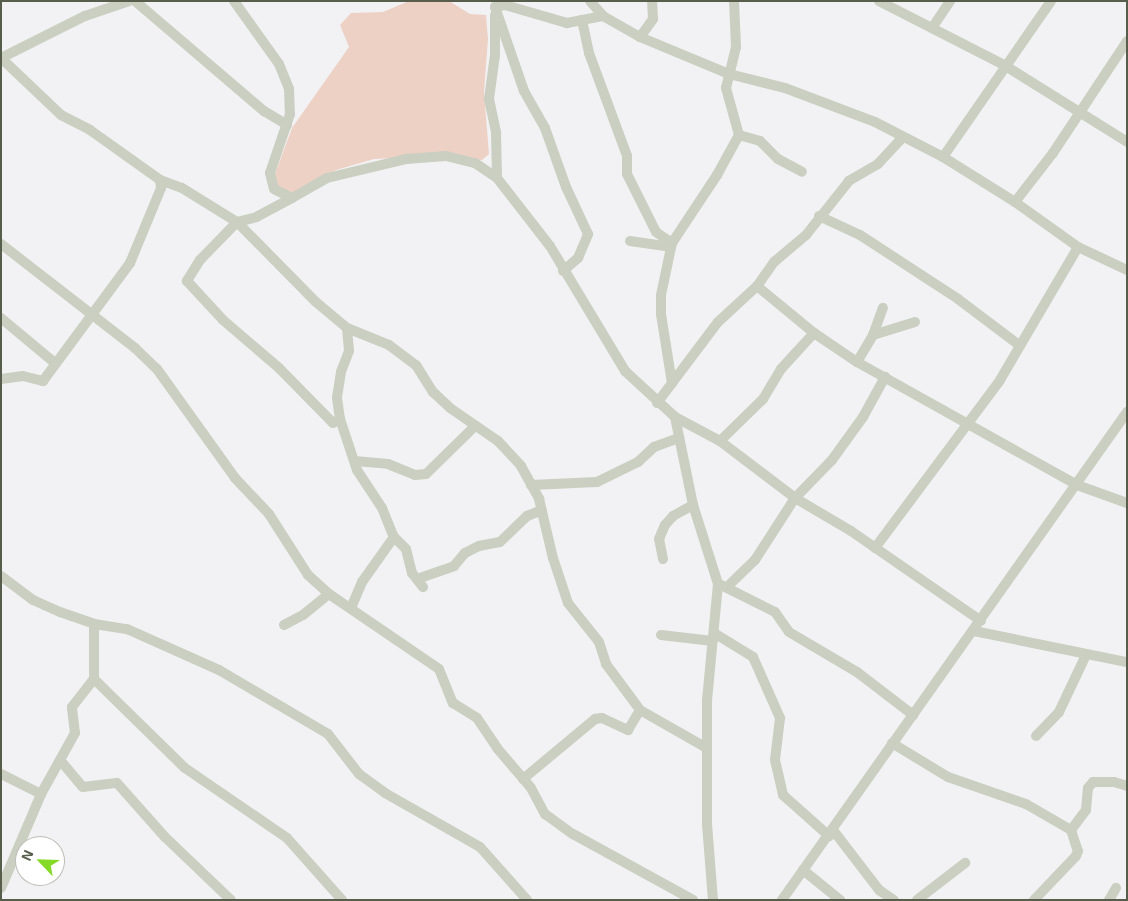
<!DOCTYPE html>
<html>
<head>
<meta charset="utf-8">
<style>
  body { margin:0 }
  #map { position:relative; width:1128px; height:901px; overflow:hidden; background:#f2f2f4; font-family:"Exo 2",sans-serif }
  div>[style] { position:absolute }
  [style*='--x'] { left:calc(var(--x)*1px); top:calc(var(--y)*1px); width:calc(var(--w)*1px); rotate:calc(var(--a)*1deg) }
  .green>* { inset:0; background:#edd1c5 }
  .minor>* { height:10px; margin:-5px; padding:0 5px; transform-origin:5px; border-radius:5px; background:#cacfc1 }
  span { translate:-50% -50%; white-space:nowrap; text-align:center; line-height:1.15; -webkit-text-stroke:4.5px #fff; paint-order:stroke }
  .frame { position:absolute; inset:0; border:2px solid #575e4b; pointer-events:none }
  .north { position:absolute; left:15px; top:836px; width:50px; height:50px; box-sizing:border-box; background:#fff; border:1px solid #bcbfb7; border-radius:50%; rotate:294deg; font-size:14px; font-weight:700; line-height:20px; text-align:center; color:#575e4b }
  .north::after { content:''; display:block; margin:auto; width:18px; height:22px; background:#85d927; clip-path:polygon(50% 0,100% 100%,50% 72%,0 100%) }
</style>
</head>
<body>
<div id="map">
  <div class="green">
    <i style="clip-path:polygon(409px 1px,449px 1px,470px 14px,486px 15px,488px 39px,484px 92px,489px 154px,482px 160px,436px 156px,374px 159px,336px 170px,294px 193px,283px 192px,277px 185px,275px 174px,292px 128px,349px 47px,340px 25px,351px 13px,383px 12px)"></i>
  </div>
  <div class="minor">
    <i style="--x:135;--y:1;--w:170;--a:40.5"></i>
    <i style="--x:264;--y:111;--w:27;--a:31"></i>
    <i style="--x:234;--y:1;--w:77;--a:54.5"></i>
    <i style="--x:279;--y:64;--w:27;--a:68"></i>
    <i style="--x:289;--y:89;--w:25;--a:88"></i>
    <i style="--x:290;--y:114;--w:62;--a:108.7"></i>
    <i style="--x:270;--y:173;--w:16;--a:76"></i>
    <i style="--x:274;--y:189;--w:20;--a:27"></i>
    <i style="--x:292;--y:198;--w:40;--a:-29.7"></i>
    <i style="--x:327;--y:178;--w:81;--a:-13.5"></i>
    <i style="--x:406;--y:159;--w:40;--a:-4.3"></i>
    <i style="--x:446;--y:156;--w:30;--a:14"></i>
    <i style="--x:475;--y:163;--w:27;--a:34"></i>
    <i style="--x:497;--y:178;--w:86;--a:52.1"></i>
    <i style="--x:550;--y:246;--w:146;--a:59"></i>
    <i style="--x:625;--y:371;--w:68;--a:42.6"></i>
    <i style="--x:675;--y:417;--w:90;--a:78.4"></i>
    <i style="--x:693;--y:505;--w:83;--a:72.4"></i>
    <i style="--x:718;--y:584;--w:118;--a:95.4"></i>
    <i style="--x:707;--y:701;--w:123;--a:90"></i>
    <i style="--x:707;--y:824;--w:76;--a:85.5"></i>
    <i style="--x:590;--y:1;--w:20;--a:49"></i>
    <i style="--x:879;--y:1;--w:140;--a:27.1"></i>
    <i style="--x:1004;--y:65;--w:145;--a:32"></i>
    <i style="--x:495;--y:15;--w:40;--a:90"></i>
    <i style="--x:495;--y:55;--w:44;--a:97.8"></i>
    <i style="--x:489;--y:99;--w:35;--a:78"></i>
    <i style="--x:496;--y:133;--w:45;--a:88.7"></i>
    <i style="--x:582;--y:20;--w:34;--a:78"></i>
    <i style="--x:589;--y:53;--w:110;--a:69.7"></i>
    <i style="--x:627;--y:156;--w:18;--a:90"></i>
    <i style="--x:627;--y:174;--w:65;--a:63.4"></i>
    <i style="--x:656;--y:232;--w:19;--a:35"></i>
    <i style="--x:932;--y:28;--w:32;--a:-56"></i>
    <i style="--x:640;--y:37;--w:22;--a:-54"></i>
    <i style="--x:653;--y:19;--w:18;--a:-93"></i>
    <i style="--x:3;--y:57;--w:92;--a:-26.6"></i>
    <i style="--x:85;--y:16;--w:46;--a:-18.8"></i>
    <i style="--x:1;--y:58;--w:83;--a:43.5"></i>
    <i style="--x:61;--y:115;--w:33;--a:27"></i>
    <i style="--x:90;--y:130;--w:86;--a:35.5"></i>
    <i style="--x:160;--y:180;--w:23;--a:20"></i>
    <i style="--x:182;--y:188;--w:65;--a:31.7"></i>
    <i style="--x:237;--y:222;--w:112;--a:45.4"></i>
    <i style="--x:316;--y:302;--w:40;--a:40"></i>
    <i style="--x:347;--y:328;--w:45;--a:22"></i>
    <i style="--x:389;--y:345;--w:34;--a:37"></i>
    <i style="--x:416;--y:365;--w:32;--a:58"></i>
    <i style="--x:433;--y:392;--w:23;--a:43"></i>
    <i style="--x:450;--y:408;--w:58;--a:34.5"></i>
    <i style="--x:498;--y:441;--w:34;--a:47"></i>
    <i style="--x:521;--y:466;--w:38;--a:61"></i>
    <i style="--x:539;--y:499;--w:61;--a:76.7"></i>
    <i style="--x:553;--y:558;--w:47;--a:71.6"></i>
    <i style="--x:568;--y:603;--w:50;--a:51.5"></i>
    <i style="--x:599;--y:642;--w:23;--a:72"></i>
    <i style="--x:606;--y:664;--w:57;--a:53.5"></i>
    <i style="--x:640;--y:710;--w:77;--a:29.6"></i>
    <i style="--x:739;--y:135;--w:22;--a:16"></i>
    <i style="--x:760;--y:141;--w:25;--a:45"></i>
    <i style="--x:778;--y:159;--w:27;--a:28"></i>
    <i style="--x:903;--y:137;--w:37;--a:133"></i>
    <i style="--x:878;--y:164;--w:34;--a:150"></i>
    <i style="--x:849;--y:181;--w:69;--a:128.5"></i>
    <i style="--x:806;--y:235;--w:42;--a:139.8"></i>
    <i style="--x:774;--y:262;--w:29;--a:125"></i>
    <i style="--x:757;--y:286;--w:74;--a:39.5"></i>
    <i style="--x:814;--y:333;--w:52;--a:34"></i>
    <i style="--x:857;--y:362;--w:252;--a:29.2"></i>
    <i style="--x:1077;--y:485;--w:53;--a:19.8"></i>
    <i style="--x:943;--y:157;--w:190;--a:-55.3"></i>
    <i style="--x:292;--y:198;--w:40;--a:152"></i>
    <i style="--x:257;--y:217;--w:21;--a:166"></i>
    <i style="--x:237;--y:222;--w:53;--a:134.2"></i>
    <i style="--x:200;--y:260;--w:25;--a:122"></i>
    <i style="--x:187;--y:281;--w:53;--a:47.3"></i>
    <i style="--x:223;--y:320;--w:74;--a:40.6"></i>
    <i style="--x:279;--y:368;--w:77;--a:45.5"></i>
    <i style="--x:333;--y:423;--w:8;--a:-30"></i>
    <i style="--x:1015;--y:202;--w:62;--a:-52.2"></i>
    <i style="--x:1053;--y:153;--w:134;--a:-56.5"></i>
    <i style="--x:819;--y:216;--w:45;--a:24.9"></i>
    <i style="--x:860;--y:235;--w:117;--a:33.1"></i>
    <i style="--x:958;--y:299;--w:76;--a:37"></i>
    <i style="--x:630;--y:241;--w:41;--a:8.3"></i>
    <i style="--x:1;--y:244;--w:170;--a:37.8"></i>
    <i style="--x:135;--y:348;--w:30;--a:44"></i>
    <i style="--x:157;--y:369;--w:134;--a:54.4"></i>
    <i style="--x:235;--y:478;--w:50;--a:46.6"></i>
    <i style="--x:269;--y:514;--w:72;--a:57.4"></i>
    <i style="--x:308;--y:575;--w:28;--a:42"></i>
    <i style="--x:329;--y:594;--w:133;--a:34.3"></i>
    <i style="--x:439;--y:669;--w:37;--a:68"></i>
    <i style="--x:453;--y:703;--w:28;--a:32"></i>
    <i style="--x:477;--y:718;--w:36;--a:56"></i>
    <i style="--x:497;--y:748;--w:52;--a:49.6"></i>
    <i style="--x:531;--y:788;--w:30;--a:62"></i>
    <i style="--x:545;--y:814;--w:34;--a:36"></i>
    <i style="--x:573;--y:834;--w:137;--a:28.8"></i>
    <i style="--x:563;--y:271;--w:20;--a:-41"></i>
    <i style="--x:578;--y:258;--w:26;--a:-67"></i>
    <i style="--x:588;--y:234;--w:52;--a:-115.1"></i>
    <i style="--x:566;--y:187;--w:63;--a:-109.6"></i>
    <i style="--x:545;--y:128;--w:43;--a:-119.6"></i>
    <i style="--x:524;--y:91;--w:89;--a:-109"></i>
    <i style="--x:495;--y:7;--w:10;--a:-11"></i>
    <i style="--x:505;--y:5;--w:65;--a:16.2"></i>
    <i style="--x:567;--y:23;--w:37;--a:-11"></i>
    <i style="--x:603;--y:16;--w:43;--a:29.6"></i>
    <i style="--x:640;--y:37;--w:96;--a:22.6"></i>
    <i style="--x:729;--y:74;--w:58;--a:14"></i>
    <i style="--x:785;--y:88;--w:96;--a:20.7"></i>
    <i style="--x:875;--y:122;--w:76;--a:27.2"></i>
    <i style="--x:943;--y:157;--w:85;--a:32"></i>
    <i style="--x:1015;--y:202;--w:77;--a:35.5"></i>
    <i style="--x:1078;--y:247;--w:54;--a:25.1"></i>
    <i style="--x:1;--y:318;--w:70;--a:39.8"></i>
    <i style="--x:347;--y:328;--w:23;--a:85"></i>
    <i style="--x:349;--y:351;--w:22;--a:111"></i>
    <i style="--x:341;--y:372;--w:26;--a:99"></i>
    <i style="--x:337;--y:398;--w:21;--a:82"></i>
    <i style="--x:340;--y:419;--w:54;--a:71.6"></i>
    <i style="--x:357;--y:470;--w:45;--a:56.7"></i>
    <i style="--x:382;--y:508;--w:31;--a:68"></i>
    <i style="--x:394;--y:537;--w:17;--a:45"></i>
    <i style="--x:406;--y:549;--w:25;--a:76"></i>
    <i style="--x:412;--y:573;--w:18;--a:52"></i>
    <i style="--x:873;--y:335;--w:29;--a:-70"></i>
    <i style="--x:857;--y:362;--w:31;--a:-59"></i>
    <i style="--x:873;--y:335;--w:44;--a:-17.2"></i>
    <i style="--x:1;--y:379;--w:22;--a:-8"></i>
    <i style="--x:23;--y:376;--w:21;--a:14"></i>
    <i style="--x:43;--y:381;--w:147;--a:-53.6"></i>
    <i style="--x:130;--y:263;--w:81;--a:-67.5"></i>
    <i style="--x:161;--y:188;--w:8;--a:-97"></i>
    <i style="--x:672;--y:383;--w:76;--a:-53"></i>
    <i style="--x:718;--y:322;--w:53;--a:-42.7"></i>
    <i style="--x:657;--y:403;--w:25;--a:-53"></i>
    <i style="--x:672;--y:383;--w:70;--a:-99.1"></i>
    <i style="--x:661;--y:314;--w:19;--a:-90"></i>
    <i style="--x:661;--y:295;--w:53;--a:-78.1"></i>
    <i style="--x:672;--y:243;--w:82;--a:-56.5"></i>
    <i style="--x:717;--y:175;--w:46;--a:-61.2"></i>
    <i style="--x:739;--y:135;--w:49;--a:-105.5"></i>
    <i style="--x:726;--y:88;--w:42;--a:-76.3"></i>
    <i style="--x:736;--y:47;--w:46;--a:-92.5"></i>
    <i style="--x:675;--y:417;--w:51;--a:28.1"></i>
    <i style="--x:720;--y:441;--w:94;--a:37.2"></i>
    <i style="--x:795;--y:498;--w:65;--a:30.5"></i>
    <i style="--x:851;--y:531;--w:158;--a:34.7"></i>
    <i style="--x:720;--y:441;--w:60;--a:-44.3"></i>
    <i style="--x:763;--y:399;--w:35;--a:-59"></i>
    <i style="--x:781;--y:369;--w:49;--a:-47.5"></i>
    <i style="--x:355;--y:461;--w:33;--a:5"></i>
    <i style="--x:388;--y:464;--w:29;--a:22"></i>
    <i style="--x:415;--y:475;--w:11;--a:-5"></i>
    <i style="--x:426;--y:474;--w:69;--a:-44.4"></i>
    <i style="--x:531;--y:485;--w:66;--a:-2.6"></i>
    <i style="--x:597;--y:482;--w:46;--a:-26"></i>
    <i style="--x:638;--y:462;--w:22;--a:-43"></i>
    <i style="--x:654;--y:447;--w:27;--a:-20"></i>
    <i style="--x:875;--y:548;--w:209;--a:-53.3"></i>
    <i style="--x:1000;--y:380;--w:154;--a:-59.6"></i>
    <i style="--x:663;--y:559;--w:20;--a:-101"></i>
    <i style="--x:659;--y:539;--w:15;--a:-67"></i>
    <i style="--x:665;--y:525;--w:12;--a:-48"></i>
    <i style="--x:673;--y:516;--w:23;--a:-29"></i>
    <i style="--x:1;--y:576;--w:40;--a:37"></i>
    <i style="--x:33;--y:600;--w:30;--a:24"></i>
    <i style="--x:60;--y:612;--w:36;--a:19"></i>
    <i style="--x:94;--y:624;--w:33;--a:9"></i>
    <i style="--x:127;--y:629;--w:101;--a:24"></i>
    <i style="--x:219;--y:670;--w:126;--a:30.4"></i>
    <i style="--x:328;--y:734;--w:51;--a:52.2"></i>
    <i style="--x:359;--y:774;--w:32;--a:36"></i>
    <i style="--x:385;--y:793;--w:109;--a:29.6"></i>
    <i style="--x:480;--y:847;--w:71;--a:48.4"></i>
    <i style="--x:417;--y:579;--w:39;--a:-19"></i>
    <i style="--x:454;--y:566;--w:17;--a:-50"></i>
    <i style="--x:465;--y:553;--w:16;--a:-27"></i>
    <i style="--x:479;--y:546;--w:21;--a:-11"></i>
    <i style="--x:500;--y:542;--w:37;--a:-44"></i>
    <i style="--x:527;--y:516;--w:16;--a:-22"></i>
    <i style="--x:721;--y:585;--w:60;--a:26.6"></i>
    <i style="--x:775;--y:612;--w:24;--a:55"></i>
    <i style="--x:789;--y:632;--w:79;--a:30.5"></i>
    <i style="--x:857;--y:672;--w:71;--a:37.5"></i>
    <i style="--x:727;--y:587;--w:39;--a:-44"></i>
    <i style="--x:755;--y:560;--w:74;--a:-57.2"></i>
    <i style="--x:795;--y:498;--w:53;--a:-45.8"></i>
    <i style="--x:832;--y:460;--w:53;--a:-54.2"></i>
    <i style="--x:863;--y:417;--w:46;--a:-61.2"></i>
    <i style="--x:351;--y:608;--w:28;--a:-67"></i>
    <i style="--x:362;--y:582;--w:55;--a:-54.6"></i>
    <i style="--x:284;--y:625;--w:21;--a:-28"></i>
    <i style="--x:303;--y:615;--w:33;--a:-39"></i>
    <i style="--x:974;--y:631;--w:156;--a:11.5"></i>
    <i style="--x:714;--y:633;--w:46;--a:31.6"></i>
    <i style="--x:753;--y:657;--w:67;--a:66.1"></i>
    <i style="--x:780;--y:718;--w:42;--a:96.8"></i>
    <i style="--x:775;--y:760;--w:36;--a:77"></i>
    <i style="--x:783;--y:795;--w:62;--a:41.7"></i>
    <i style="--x:661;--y:635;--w:52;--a:6.6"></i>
    <i style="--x:94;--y:679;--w:127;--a:44.4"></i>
    <i style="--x:185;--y:768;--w:124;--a:34.5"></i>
    <i style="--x:287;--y:838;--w:83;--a:48.4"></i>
    <i style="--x:1036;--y:736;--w:33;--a:-46"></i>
    <i style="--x:1059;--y:712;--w:63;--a:-64.7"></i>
    <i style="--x:892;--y:743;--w:66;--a:31.3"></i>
    <i style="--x:948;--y:777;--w:83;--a:19.1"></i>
    <i style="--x:1026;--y:804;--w:52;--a:30"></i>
    <i style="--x:1071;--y:830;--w:22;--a:72"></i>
    <i style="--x:1078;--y:851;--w:5;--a:112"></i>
    <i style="--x:1076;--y:856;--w:61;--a:133.7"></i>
    <i style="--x:60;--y:760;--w:35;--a:50"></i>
    <i style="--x:83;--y:787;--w:34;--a:-7"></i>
    <i style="--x:117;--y:783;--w:72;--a:48.4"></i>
    <i style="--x:165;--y:837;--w:91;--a:43.7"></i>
    <i style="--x:1;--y:774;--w:45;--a:26.6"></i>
    <i style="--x:523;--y:779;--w:94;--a:-39.8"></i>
    <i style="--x:595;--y:719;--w:7;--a:-8"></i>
    <i style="--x:602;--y:718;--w:29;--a:25"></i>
    <i style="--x:628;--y:730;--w:23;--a:-59"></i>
    <i style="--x:833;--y:830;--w:76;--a:52.5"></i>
    <i style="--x:879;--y:890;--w:18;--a:34"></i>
    <i style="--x:1071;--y:830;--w:25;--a:-53"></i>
    <i style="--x:1086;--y:810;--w:22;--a:-85"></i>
    <i style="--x:1088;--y:788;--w:8;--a:-50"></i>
    <i style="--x:1093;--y:782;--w:21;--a:0"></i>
    <i style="--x:1114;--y:782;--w:14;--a:17"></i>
    <i style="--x:803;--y:870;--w:48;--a:39"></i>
    <i style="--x:1;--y:888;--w:102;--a:-66.9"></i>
    <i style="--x:41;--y:794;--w:70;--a:-60.9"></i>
    <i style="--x:75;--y:733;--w:26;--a:-97"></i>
    <i style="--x:72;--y:707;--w:36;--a:-52"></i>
    <i style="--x:94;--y:679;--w:55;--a:-90"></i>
    <i style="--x:782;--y:900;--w:598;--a:-54.74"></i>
    <i style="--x:917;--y:900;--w:61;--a:-37.6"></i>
    <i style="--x:1109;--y:900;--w:14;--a:-60"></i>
  </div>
  <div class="frame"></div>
  <div class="north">N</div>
</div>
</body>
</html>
